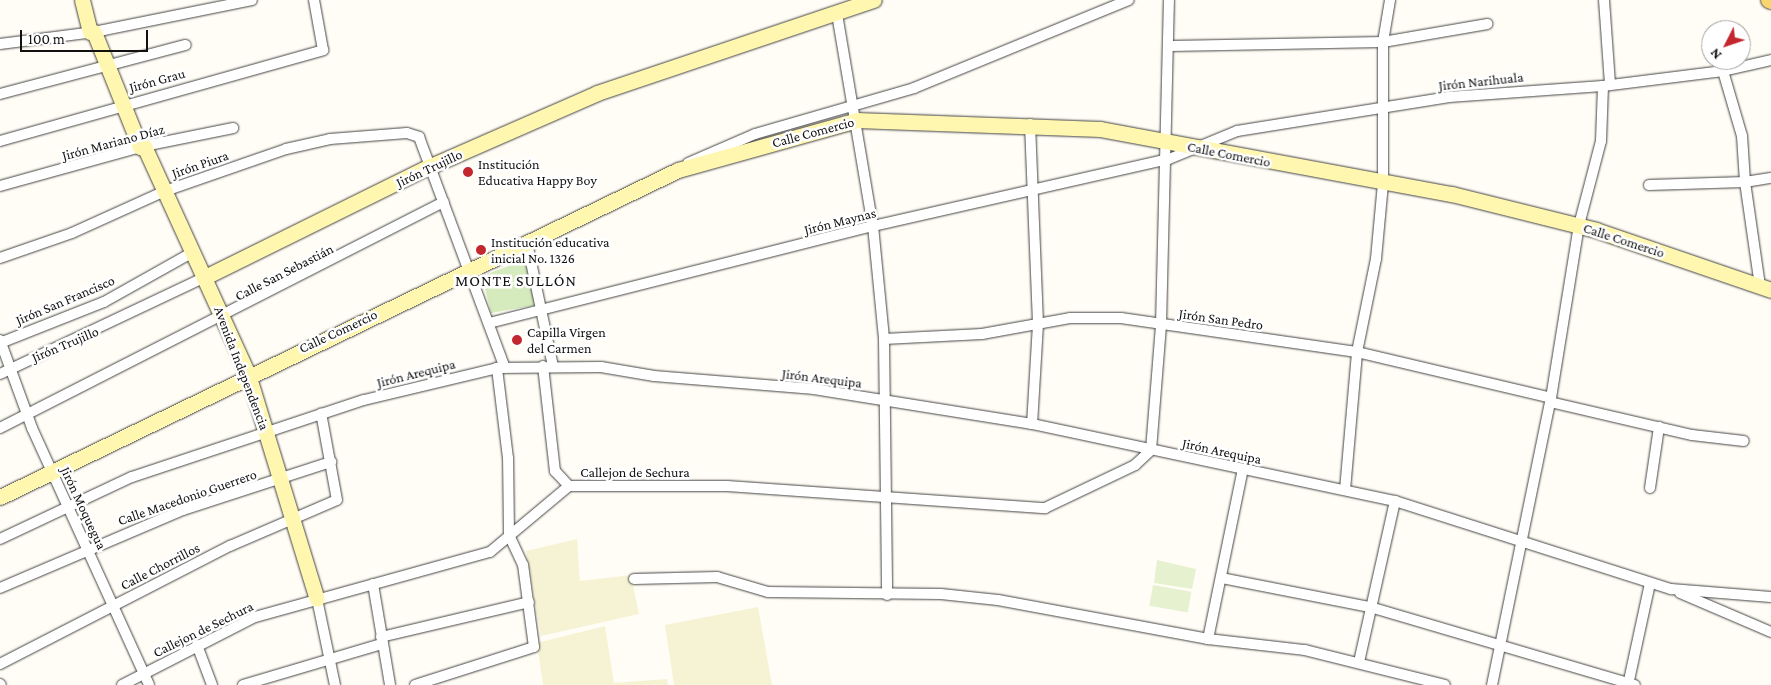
<!DOCTYPE html>
<html>
<head>
<meta charset="utf-8">
<style>
  body { margin:0 }
  #map { position:relative; width:1771px; height:685px; overflow:hidden; background:#fffdf5; font-family:"Crimson Pro",serif }
  div>[style] { position:absolute }
  [style*='--x'] { left:calc(var(--x)*1px); top:calc(var(--y)*1px); width:calc(var(--w)*1px); rotate:calc(var(--a)*1deg) }
  .farmland>* { inset:0; background:#f6f3d4 }
  .green>* { inset:0; background:#d5ebbd }
  .pitch>* { inset:0; background:#e6f2cf; transform-origin:0 0 }
  .roads { filter:drop-shadow(0 0 1px #444) drop-shadow(0 0 1px #444) }
  .street>* { height:10px; margin:-5px; padding:0 5px; transform-origin:5px; border-radius:5px; background:#fff }
  .secondary>* { height:15px; margin:-7.5px; padding:0 7.5px; transform-origin:7.5px; border-radius:7.5px; background:#fff6b0 }
  .primary>* { height:16px; margin:-8px; padding:0 8px; transform-origin:8px; border-radius:8px; background:#f9d66b }
  .dots>* { width:14px; height:14px; translate:-50% -50%; box-sizing:border-box; border:2px solid #fff; border-radius:50% }
  span { translate:-50% -50%; white-space:nowrap; text-align:center; line-height:1.15; -webkit-text-stroke:5px #fff; paint-order:stroke }
  .street-label { font-size:14px; color:#111 }
  .poi-label { font-size:14px; color:#111 }
  .left { translate:0 -50%; text-align:left }
  .quarter-label { font-size:16px; color:#111; letter-spacing:1px }
  .north { position:absolute; left:1701px; top:20px; width:50px; height:50px; box-sizing:border-box; background:#fff; border:1px solid #a0a0a0; border-radius:50%; rotate:229deg; font-size:14px; font-weight:700; line-height:20px; text-align:center; color:#111 }
  .north::after { content:''; display:block; margin:auto; width:18px; height:22px; background:#c4262e; clip-path:polygon(50% 0,100% 100%,50% 72%,0 100%) }
  .scale { position:absolute; left:20px; top:30px; width:128px; height:22px; box-sizing:border-box; border:2px solid #111; border-top:0; padding-left:6px; font-size:15px; line-height:18px; white-space:nowrap; color:#111; -webkit-text-stroke:4px #fff; paint-order:stroke }
</style>
</head>
<body>
<div id="map">
  <div class="farmland">
    <i style="clip-path:polygon(577px 539px,580px 581px,631px 575px,639px 614px,541px 636px,526px 551px)"></i>
    <i style="clip-path:polygon(758px 607px,772px 685px,674px 685px,665px 625px)"></i>
    <i style="clip-path:polygon(605px 626px,614px 683px,667px 679px,668px 685px,543px 685px,537px 643px)"></i>
  </div>
  <div class="green">
    <i style="clip-path:polygon(525px 260px,536px 305px,491px 313px,482px 276px)"></i>
  </div>
  <div class="pitch">
    <i style="clip-path:polygon(1157px 560px,1196px 569px,1192px 589px,1154px 583px)"></i>
    <i style="left:1153px;top:585px;width:39px;height:21px;rotate:10deg"></i>
  </div>
  <div class="roads">
    <div class="street">
      <i style="--x:1604;--y:0;--w:84;--a:85.9"></i>
      <i style="--x:837;--y:14;--w:215;--a:80.4"></i>
      <i style="--x:873;--y:226;--w:114;--a:84.4"></i>
      <i style="--x:884;--y:339;--w:256;--a:89.3"></i>
      <i style="--x:0;--y:44;--w:95;--a:-7.3"></i>
      <i style="--x:94;--y:32;--w:161;--a:-11.4"></i>
      <i style="--x:1171;--y:46;--w:212;--a:-1.1"></i>
      <i style="--x:1383;--y:42;--w:106;--a:-9.8"></i>
      <i style="--x:0;--y:94;--w:192;--a:-14.8"></i>
      <i style="--x:1030;--y:124;--w:200;--a:87.7"></i>
      <i style="--x:1038;--y:324;--w:100;--a:93.4"></i>
      <i style="--x:0;--y:141;--w:336;--a:-15.7"></i>
      <i style="--x:323;--y:50;--w:51;--a:-100.2"></i>
      <i style="--x:688;--y:163;--w:73;--a:-23.4"></i>
      <i style="--x:755;--y:134;--w:166;--a:-16.1"></i>
      <i style="--x:914;--y:88;--w:232;--a:-22.3"></i>
      <i style="--x:1649;--y:185;--w:96;--a:-1.8"></i>
      <i style="--x:1745;--y:182;--w:46;--a:-93.7"></i>
      <i style="--x:1742;--y:136;--w:68;--a:-106.3"></i>
      <i style="--x:0;--y:186;--w:149;--a:-15.5"></i>
      <i style="--x:144;--y:146;--w:91;--a:-11.4"></i>
      <i style="--x:527;--y:243;--w:126;--a:78.1"></i>
      <i style="--x:0;--y:258;--w:76;--a:-19.1"></i>
      <i style="--x:72;--y:233;--w:102;--a:-24.3"></i>
      <i style="--x:165;--y:191;--w:128;--a:-19.1"></i>
      <i style="--x:286;--y:149;--w:45;--a:-12.8"></i>
      <i style="--x:330;--y:139;--w:77;--a:-4.5"></i>
      <i style="--x:407;--y:133;--w:13;--a:18"></i>
      <i style="--x:419;--y:137;--w:246;--a:69.6"></i>
      <i style="--x:1760;--y:286;--w:105;--a:-98.2"></i>
      <i style="--x:1745;--y:182;--w:26;--a:-9"></i>
      <i style="--x:489;--y:323;--w:396;--a:-14.2"></i>
      <i style="--x:873;--y:226;--w:303;--a:-12.8"></i>
      <i style="--x:1169;--y:159;--w:74;--a:-22.4"></i>
      <i style="--x:1237;--y:131;--w:215;--a:-9.1"></i>
      <i style="--x:1449;--y:97;--w:154;--a:-4.1"></i>
      <i style="--x:1603;--y:86;--w:121;--a:-7.1"></i>
      <i style="--x:1723;--y:71;--w:49;--a:-12.9"></i>
      <i style="--x:884;--y:339;--w:98;--a:-2.9"></i>
      <i style="--x:982;--y:334;--w:89;--a:-10.3"></i>
      <i style="--x:1070;--y:318;--w:51;--a:0"></i>
      <i style="--x:1121;--y:318;--w:238;--a:8.2"></i>
      <i style="--x:1357;--y:352;--w:199;--a:13.3"></i>
      <i style="--x:0;--y:340;--w:94;--a:70"></i>
      <i style="--x:32;--y:428;--w:282;--a:65.5"></i>
      <i style="--x:0;--y:343;--w:112;--a:-21.5"></i>
      <i style="--x:104;--y:302;--w:102;--a:-29.3"></i>
      <i style="--x:543;--y:366;--w:106;--a:83.5"></i>
      <i style="--x:555;--y:471;--w:21;--a:47"></i>
      <i style="--x:0;--y:374;--w:227;--a:-25.3"></i>
      <i style="--x:1550;--y:402;--w:146;--a:13.1"></i>
      <i style="--x:1692;--y:435;--w:52;--a:6.6"></i>
      <i style="--x:0;--y:428;--w:498;--a:-27"></i>
      <i style="--x:1650;--y:488;--w:62;--a:-81.6"></i>
      <i style="--x:1345;--y:490;--w:139;--a:-85"></i>
      <i style="--x:1357;--y:352;--w:95;--a:-78.5"></i>
      <i style="--x:1376;--y:259;--w:76;--a:-84.7"></i>
      <i style="--x:1383;--y:183;--w:141;--a:-90"></i>
      <i style="--x:1383;--y:42;--w:43;--a:-80.5"></i>
      <i style="--x:0;--y:539;--w:146;--a:-25.2"></i>
      <i style="--x:132;--y:477;--w:244;--a:-18.4"></i>
      <i style="--x:364;--y:400;--w:137;--a:-13.5"></i>
      <i style="--x:497;--y:368;--w:104;--a:-0.6"></i>
      <i style="--x:601;--y:367;--w:54;--a:9.6"></i>
      <i style="--x:654;--y:376;--w:161;--a:4.6"></i>
      <i style="--x:814;--y:389;--w:221;--a:9.1"></i>
      <i style="--x:1032;--y:424;--w:371;--a:12"></i>
      <i style="--x:1395;--y:501;--w:290;--a:17.7"></i>
      <i style="--x:1671;--y:589;--w:100;--a:4.6"></i>
      <i style="--x:1222;--y:578;--w:151;--a:11.1"></i>
      <i style="--x:1370;--y:607;--w:276;--a:16.4"></i>
      <i style="--x:634;--y:579;--w:83;--a:-1.4"></i>
      <i style="--x:717;--y:577;--w:53;--a:16.4"></i>
      <i style="--x:768;--y:592;--w:173;--a:0.7"></i>
      <i style="--x:941;--y:594;--w:57;--a:6"></i>
      <i style="--x:998;--y:600;--w:214;--a:10.5"></i>
      <i style="--x:1208;--y:639;--w:98;--a:6.5"></i>
      <i style="--x:1305;--y:650;--w:144;--a:14"></i>
      <i style="--x:373;--y:584;--w:102;--a:80.4"></i>
      <i style="--x:0;--y:588;--w:199;--a:-23.1"></i>
      <i style="--x:183;--y:510;--w:156;--a:-18"></i>
      <i style="--x:1680;--y:593;--w:99;--a:23.2"></i>
      <i style="--x:317;--y:599;--w:88;--a:78.2"></i>
      <i style="--x:381;--y:637;--w:152;--a:-13.3"></i>
      <i style="--x:1208;--y:639;--w:174;--a:-78.4"></i>
      <i style="--x:197;--y:645;--w:43;--a:69.4"></i>
      <i style="--x:1359;--y:662;--w:165;--a:-77.4"></i>
      <i style="--x:0;--y:664;--w:259;--a:-27.2"></i>
      <i style="--x:230;--y:546;--w:116;--a:-23.3"></i>
      <i style="--x:337;--y:500;--w:88;--a:-100.4"></i>
      <i style="--x:0;--y:684;--w:1;--a:45"></i>
      <i style="--x:122;--y:685;--w:149;--a:-27.1"></i>
      <i style="--x:255;--y:617;--w:244;--a:-15.5"></i>
      <i style="--x:490;--y:552;--w:103;--a:-39.9"></i>
      <i style="--x:569;--y:486;--w:158;--a:0"></i>
      <i style="--x:727;--y:486;--w:319;--a:4"></i>
      <i style="--x:1045;--y:508;--w:100;--a:-25.5"></i>
      <i style="--x:1135;--y:465;--w:22;--a:-43"></i>
      <i style="--x:1151;--y:450;--w:125;--a:-85.4"></i>
      <i style="--x:1161;--y:325;--w:325;--a:-88.6"></i>
      <i style="--x:243;--y:685;--w:144;--a:-16.5"></i>
      <i style="--x:415;--y:685;--w:125;--a:-17.7"></i>
      <i style="--x:534;--y:647;--w:83;--a:-97.6"></i>
      <i style="--x:523;--y:565;--w:33;--a:-115"></i>
      <i style="--x:509;--y:535;--w:77;--a:-90.7"></i>
      <i style="--x:508;--y:458;--w:91;--a:-97"></i>
      <i style="--x:1492;--y:685;--w:293;--a:-78.4"></i>
      <i style="--x:1551;--y:398;--w:175;--a:-80.8"></i>
      <i style="--x:1579;--y:225;--w:87;--a:-75.3"></i>
      <i style="--x:1601;--y:141;--w:55;--a:-87.9"></i>
      <i style="--x:1628;--y:685;--w:104;--a:-77.8"></i>
    </div>
    <div class="secondary">
      <i style="--x:82;--y:0;--w:33;--a:76"></i>
      <i style="--x:94;--y:32;--w:124;--a:68.2"></i>
      <i style="--x:144;--y:146;--w:251;--a:65.5"></i>
      <i style="--x:248;--y:374;--w:235;--a:73"></i>
      <i style="--x:205;--y:277;--w:249;--a:-26.3"></i>
      <i style="--x:428;--y:167;--w:184;--a:-23.6"></i>
      <i style="--x:597;--y:93;--w:292;--a:-18.6"></i>
      <i style="--x:0;--y:497;--w:753;--a:-25.75"></i>
      <i style="--x:678;--y:170;--w:186;--a:-15.6"></i>
      <i style="--x:857;--y:120;--w:243;--a:2.1"></i>
      <i style="--x:1100;--y:129;--w:358;--a:10.5"></i>
      <i style="--x:1452;--y:194;--w:148;--a:14"></i>
      <i style="--x:1596;--y:230;--w:185;--a:18.9"></i>
    </div>
    <div class="primary">
      <i style="--x:1769;--y:0;--w:2;--a:27"></i>
    </div>
  </div>
  <div class="dots">
    <i style="left:468px;top:172px;background:#c4262e"></i>
    <i style="left:481px;top:250px;background:#c4262e"></i>
    <i style="left:517px;top:340px;background:#c4262e"></i>
  </div>
  <div class="street-label">
    <span style="left:157px;top:80px;rotate:-15deg">Jirón Grau</span>
    <span style="left:1481px;top:81px;rotate:-6deg">Jirón Narihuala</span>
    <span style="left:813px;top:132px;rotate:-15deg">Calle Comercio</span>
    <span style="left:113px;top:142px;rotate:-15deg">Jirón Mariano Díaz</span>
    <span style="left:1229px;top:154px;rotate:11deg">Calle Comercio</span>
    <span style="left:200px;top:164px;rotate:-19deg">Jirón Piura</span>
    <span style="left:429px;top:168px;rotate:-25deg">Jirón Trujillo</span>
    <span style="left:840px;top:221px;rotate:-14deg">Jirón Maynas</span>
    <span style="left:1624px;top:240px;rotate:18deg">Calle Comercio</span>
    <span style="left:284px;top:272px;rotate:-27deg">Calle San Sebastián</span>
    <span style="left:65px;top:300px;rotate:-23deg">Jirón San Francisco</span>
    <span style="left:1221px;top:319px;rotate:8deg">Jirón San Pedro</span>
    <span style="left:338px;top:331px;rotate:-25deg">Calle Comercio</span>
    <span style="left:65px;top:344px;rotate:-23deg">Jirón Trujillo</span>
    <span style="left:242px;top:368px;rotate:69deg">Avenida Independencia</span>
    <span style="left:416px;top:373px;rotate:-14deg">Jirón Arequipa</span>
    <span style="left:822px;top:378px;rotate:7deg">Jirón Arequipa</span>
    <span style="left:1222px;top:451px;rotate:12deg">Jirón Arequipa</span>
    <span style="left:635px;top:472px">Callejon de Sechura</span>
    <span style="left:187px;top:497px;rotate:-19deg">Calle Macedonio Guerrero</span>
    <span style="left:84px;top:508px;rotate:65deg">Jirón Moquegua</span>
    <span style="left:160px;top:566px;rotate:-27deg">Calle Chorrillos</span>
    <span style="left:203px;top:629px;rotate:-26deg">Callejon de Sechura</span>
  </div>
  <div class="poi-label">
    <span class="left" style="left:478px;top:172px">Institución<br>Educativa Happy Boy</span>
    <span class="left" style="left:491px;top:250px">Institución educativa<br>inicial No. 1326</span>
    <span class="left" style="left:527px;top:340px">Capilla Virgen<br>del Carmen</span>
  </div>
  <div class="quarter-label">
    <span style="left:516px;top:281px">MONTE SULLÓN</span>
  </div>
  <div class="north">N</div>
  <div class="scale">100 m</div>
</div>
</body>
</html>
